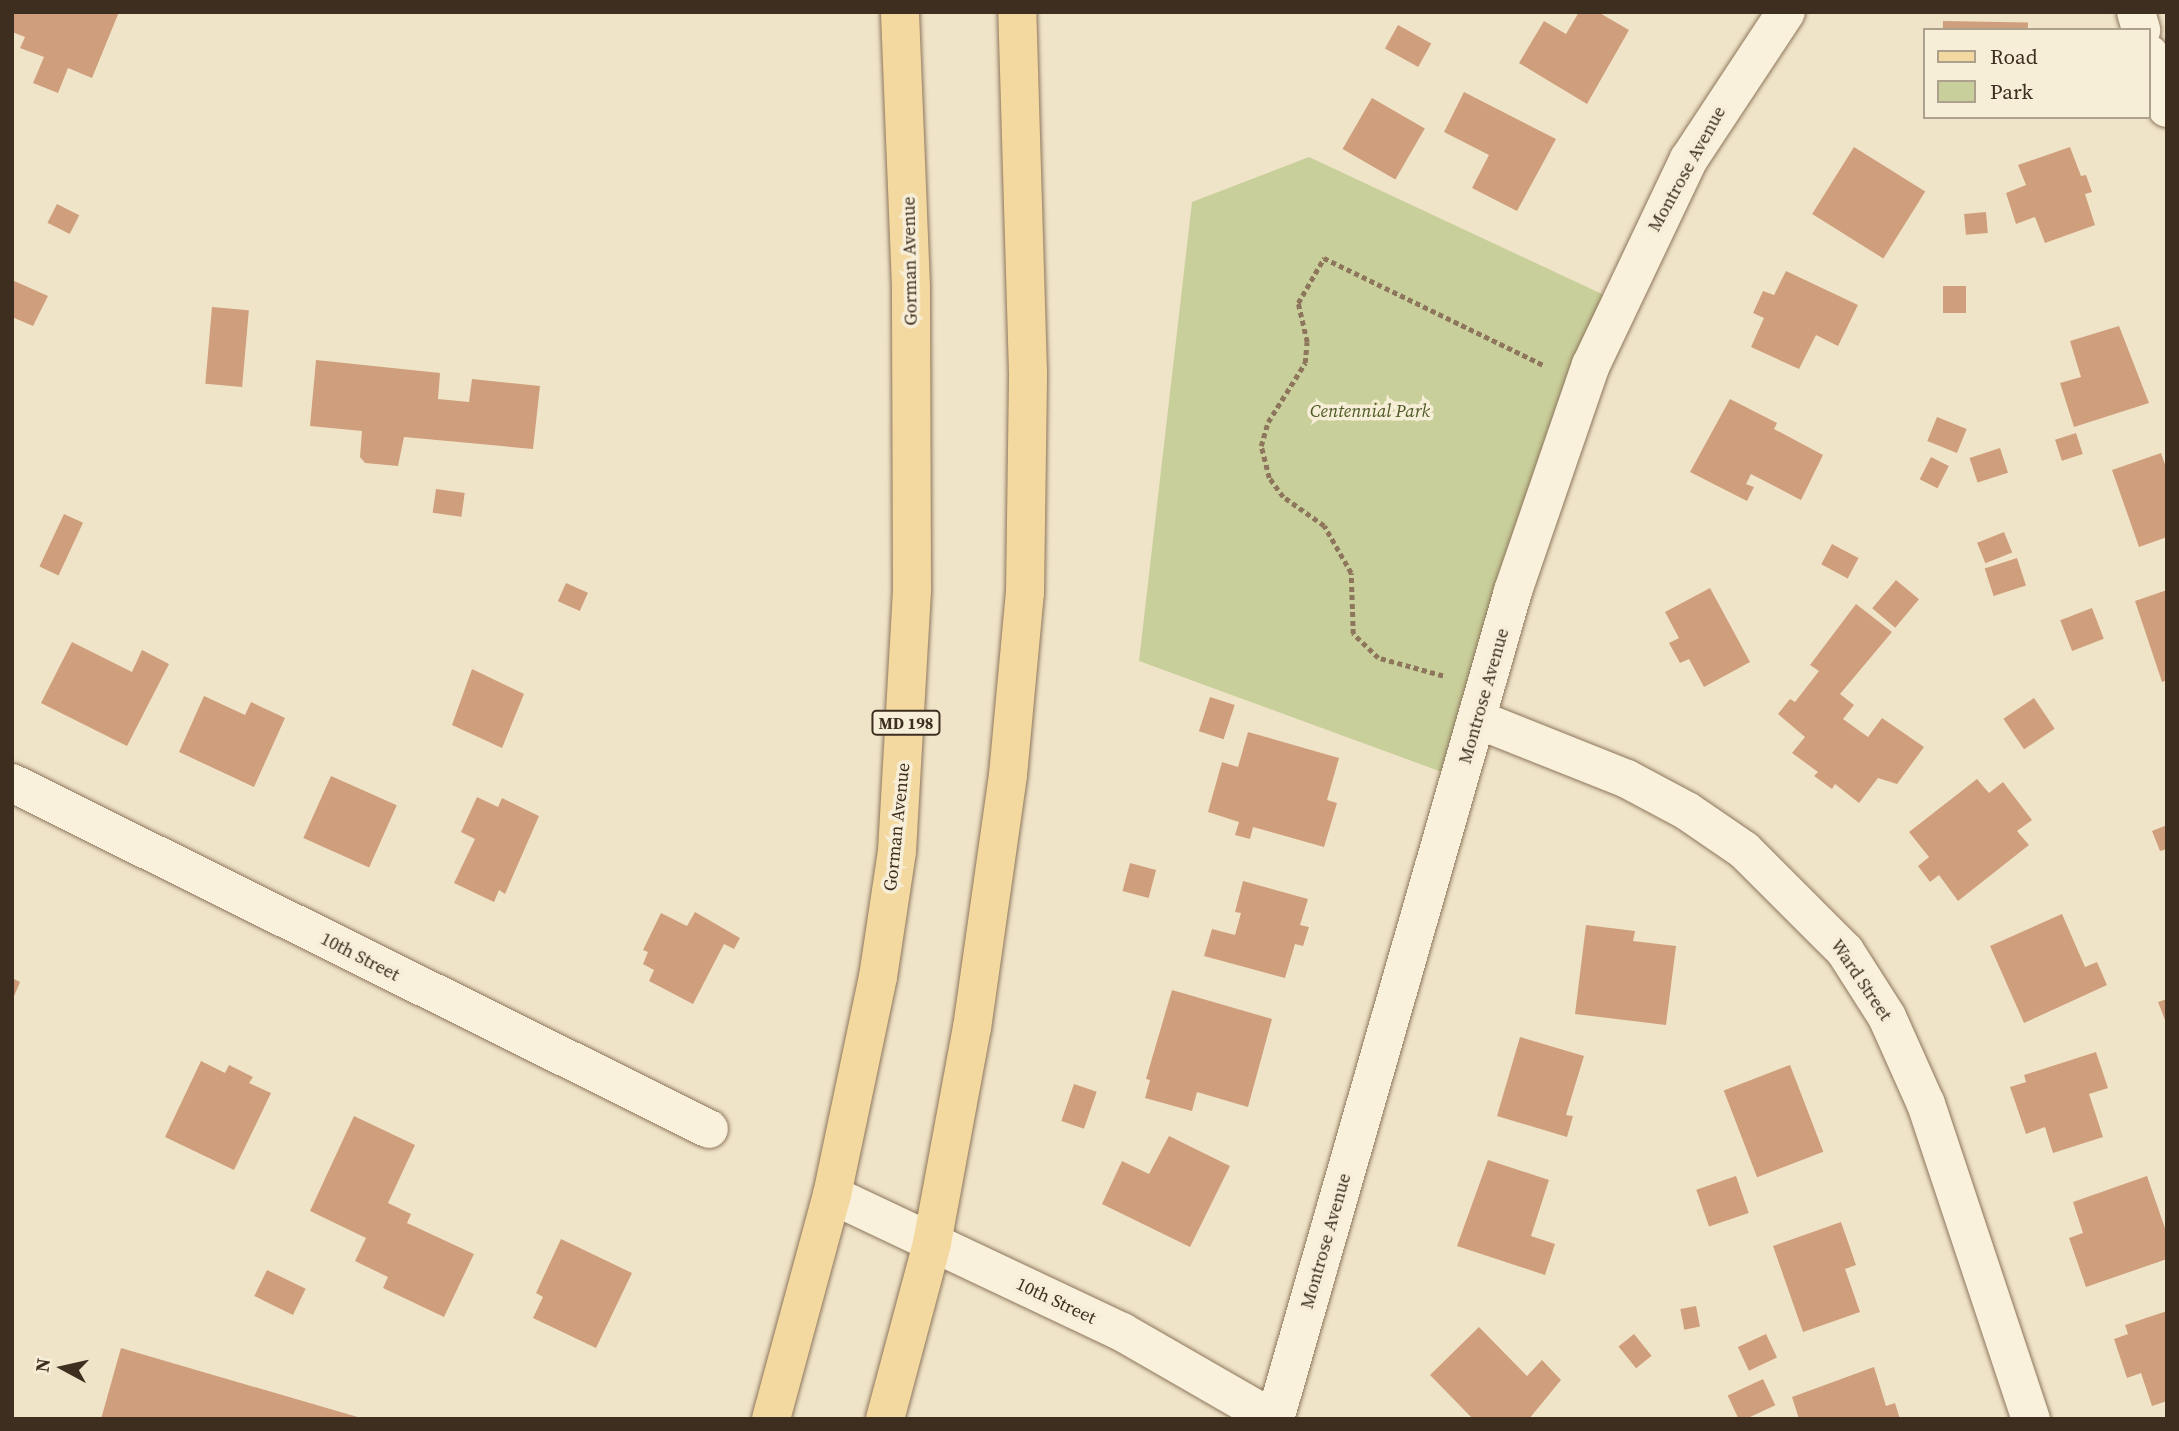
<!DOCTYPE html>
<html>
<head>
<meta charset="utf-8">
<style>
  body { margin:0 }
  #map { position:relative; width:2179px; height:1431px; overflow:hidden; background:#f0e4c8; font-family:"Source Serif 4",serif }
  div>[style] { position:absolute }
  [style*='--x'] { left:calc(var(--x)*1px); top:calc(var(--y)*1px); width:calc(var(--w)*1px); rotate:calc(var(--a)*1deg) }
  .green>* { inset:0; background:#c9cf9b }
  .building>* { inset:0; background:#cf9f7d; transform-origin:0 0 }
  .path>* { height:4.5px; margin-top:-2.25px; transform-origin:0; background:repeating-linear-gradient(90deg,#8d765c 0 5px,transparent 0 8.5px) }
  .roads { filter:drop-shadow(0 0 2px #8d765c) drop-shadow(0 0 2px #8d765c) }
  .minor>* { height:38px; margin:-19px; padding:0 19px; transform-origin:19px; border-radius:19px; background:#faf1dc }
  .primary>* { height:38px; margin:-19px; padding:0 19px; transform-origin:19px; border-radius:19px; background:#f3d9a0 }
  span { translate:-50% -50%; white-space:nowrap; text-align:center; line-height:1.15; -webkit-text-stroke:7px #f7eed8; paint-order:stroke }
  .shield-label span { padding:2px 5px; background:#f7eed8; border:2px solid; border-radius:5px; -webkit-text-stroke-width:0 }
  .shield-label { font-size:16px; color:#3d2e20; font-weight:700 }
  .street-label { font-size:18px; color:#3d2e20 }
  .park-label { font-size:18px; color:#4d5a26; font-style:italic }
  .frame { position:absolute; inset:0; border:14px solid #3d2e20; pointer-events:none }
  .legend { position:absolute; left:1923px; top:28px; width:228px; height:91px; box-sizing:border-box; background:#f7eed8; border:2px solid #ada18e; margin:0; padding:9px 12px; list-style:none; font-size:21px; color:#3d2e20 }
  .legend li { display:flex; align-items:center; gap:14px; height:35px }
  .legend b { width:35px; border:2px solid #ada18e }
  .north { position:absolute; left:28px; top:1333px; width:70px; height:70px; -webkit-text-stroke:5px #f7eed8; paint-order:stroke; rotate:278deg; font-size:19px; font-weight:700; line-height:28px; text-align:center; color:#3d2e20 }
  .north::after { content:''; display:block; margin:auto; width:24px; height:32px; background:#3d2e20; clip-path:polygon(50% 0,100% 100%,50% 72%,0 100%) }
</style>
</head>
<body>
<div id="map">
  <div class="green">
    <i style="clip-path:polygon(1309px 157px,1619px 302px,1461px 779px,1139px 661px,1192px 202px)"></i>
  </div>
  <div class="building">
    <i style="clip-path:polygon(12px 12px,119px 12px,92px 78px,68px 68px,58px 93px,33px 83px,44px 57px,20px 48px,25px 37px,12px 32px)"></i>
    <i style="clip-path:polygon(1579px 12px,1598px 12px,1629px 30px,1587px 104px,1519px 63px,1544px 21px,1566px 34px)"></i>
    <i style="left:1943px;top:21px;width:85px;height:9px;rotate:1deg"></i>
    <i style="left:1398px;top:25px;width:38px;height:27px;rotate:29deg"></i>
    <i style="clip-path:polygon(1464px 92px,1556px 139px,1517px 211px,1472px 188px,1489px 155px,1444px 132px)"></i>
    <i style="left:1372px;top:98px;width:61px;height:59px;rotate:30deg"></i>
    <i style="left:1854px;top:147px;width:84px;height:79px;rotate:32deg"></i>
    <i style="clip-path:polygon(2070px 147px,2081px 176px,2086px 175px,2092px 192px,2085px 194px,2095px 225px,2045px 243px,2035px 217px,2016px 224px,2006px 193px,2026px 185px,2018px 165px)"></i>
    <i style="left:57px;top:204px;width:25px;height:21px;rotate:27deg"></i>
    <i style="left:1986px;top:212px;width:21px;height:22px;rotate:85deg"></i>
    <i style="clip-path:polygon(1786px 271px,1858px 305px,1838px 346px,1816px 335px,1799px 369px,1751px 347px,1764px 318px,1753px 313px,1763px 291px,1774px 295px)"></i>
    <i style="clip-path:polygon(12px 280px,48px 296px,33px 326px,12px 317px)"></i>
    <i style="left:1943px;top:286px;width:23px;height:27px"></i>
    <i style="left:212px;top:307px;width:37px;height:77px;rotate:5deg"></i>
    <i style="clip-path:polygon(2119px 326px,2149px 403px,2074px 427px,2060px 383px,2081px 377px,2070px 341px)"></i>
    <i style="clip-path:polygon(316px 360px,440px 373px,438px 399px,469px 402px,472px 379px,540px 386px,533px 449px,404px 437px,398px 466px,365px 463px,360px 457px,362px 431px,310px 426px)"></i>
    <i style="clip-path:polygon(1730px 399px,1777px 423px,1774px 429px,1823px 455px,1801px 500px,1751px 474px,1746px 484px,1754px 487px,1747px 501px,1690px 472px)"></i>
    <i style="left:1937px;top:417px;width:32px;height:26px;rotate:22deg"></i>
    <i style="left:2076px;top:433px;width:22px;height:22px;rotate:72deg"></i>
    <i style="left:2000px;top:448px;width:26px;height:32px;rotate:72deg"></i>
    <i style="clip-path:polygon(2161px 453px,2167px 470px,2167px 537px,2139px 547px,2112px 470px)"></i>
    <i style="left:1931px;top:457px;width:20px;height:25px;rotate:27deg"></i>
    <i style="left:436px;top:489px;width:29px;height:24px;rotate:8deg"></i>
    <i style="left:64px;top:514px;width:21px;height:58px;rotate:25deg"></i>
    <i style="left:2004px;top:532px;width:22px;height:29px;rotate:68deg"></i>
    <i style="left:1832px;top:544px;width:30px;height:23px;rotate:28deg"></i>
    <i style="left:2017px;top:558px;width:29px;height:34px;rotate:72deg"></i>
    <i style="left:1896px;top:580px;width:30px;height:37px;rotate:40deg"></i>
    <i style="left:566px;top:583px;width:24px;height:20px;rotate:24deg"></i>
    <i style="clip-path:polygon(1710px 588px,1750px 662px,1704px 687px,1689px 659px,1680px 663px,1669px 643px,1679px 638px,1665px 612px)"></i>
    <i style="clip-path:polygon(2167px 590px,2167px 680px,2162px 682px,2135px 601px)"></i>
    <i style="clip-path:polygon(1856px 604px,1892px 632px,1840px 694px,1854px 705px,1843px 719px,1868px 737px,1882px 718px,1924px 747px,1897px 784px,1878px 778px,1859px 803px,1835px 784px,1832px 789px,1814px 776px,1818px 772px,1792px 753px,1805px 737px,1778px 714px,1790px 699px,1795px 702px,1819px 671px,1810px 665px)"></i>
    <i style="left:2092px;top:608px;width:33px;height:34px;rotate:69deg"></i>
    <i style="clip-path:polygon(72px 642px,132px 672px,142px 650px,169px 664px,127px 746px,41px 703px)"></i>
    <i style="clip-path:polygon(472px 669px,524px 694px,502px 748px,452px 725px)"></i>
    <i style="clip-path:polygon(204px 696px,245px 715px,251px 702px,285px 718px,254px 787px,179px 752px)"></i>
    <i style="left:1210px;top:697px;width:26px;height:36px;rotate:18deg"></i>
    <i style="left:2034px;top:698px;width:37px;height:37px;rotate:56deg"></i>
    <i style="clip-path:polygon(1248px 732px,1339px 758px,1327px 800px,1337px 803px,1324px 847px,1253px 827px,1250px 839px,1235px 835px,1239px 822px,1208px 812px,1222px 762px,1238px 767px)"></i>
    <i style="left:331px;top:776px;width:72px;height:68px;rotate:24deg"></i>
    <i style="clip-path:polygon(1977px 779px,1989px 793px,2003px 782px,2032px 820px,2017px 831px,2029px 845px,1958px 901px,1939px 875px,1930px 882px,1918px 866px,1929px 857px,1909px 832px)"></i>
    <i style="clip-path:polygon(477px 797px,498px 807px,502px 798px,539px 816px,505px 894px,499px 890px,494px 902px,454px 883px,475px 839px,461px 832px)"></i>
    <i style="clip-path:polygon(2167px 825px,2167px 849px,2160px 851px,2152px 831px)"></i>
    <i style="left:1130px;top:863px;width:27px;height:29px;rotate:15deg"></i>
    <i style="clip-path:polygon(1243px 881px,1308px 899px,1300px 925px,1309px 927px,1303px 946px,1295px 944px,1285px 978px,1204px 956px,1212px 929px,1235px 935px,1241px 913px,1235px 912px)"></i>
    <i style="clip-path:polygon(695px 912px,740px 938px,734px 949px,724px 944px,693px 1004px,649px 981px,654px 970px,643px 964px,648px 952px,643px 950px,661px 913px,687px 926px)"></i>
    <i style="clip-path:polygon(2062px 914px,2085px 967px,2097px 962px,2107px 985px,2024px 1023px,1990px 946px)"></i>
    <i style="clip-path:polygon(1586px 925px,1635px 931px,1633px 941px,1676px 946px,1666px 1025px,1575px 1014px)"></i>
    <i style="clip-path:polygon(12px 978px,20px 982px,12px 1001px)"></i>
    <i style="clip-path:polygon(1172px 990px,1272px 1019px,1248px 1107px,1197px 1092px,1192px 1111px,1145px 1098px,1150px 1080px,1146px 1079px)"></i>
    <i style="clip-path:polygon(2167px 999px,2167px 1025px,2158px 1002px)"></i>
    <i style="clip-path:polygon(1520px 1037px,1584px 1056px,1566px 1115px,1573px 1116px,1567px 1137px,1497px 1116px)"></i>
    <i style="clip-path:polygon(2096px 1052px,2108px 1088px,2089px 1094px,2103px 1137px,2053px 1153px,2045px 1127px,2026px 1134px,2010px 1087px,2026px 1082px,2024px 1075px)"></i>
    <i style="clip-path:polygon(201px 1061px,225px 1073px,229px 1065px,253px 1077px,249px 1083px,271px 1093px,234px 1170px,165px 1137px)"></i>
    <i style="left:1790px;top:1065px;width:93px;height:71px;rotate:69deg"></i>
    <i style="left:1074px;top:1084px;width:24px;height:39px;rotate:19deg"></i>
    <i style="clip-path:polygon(354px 1116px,415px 1145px,388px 1203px,411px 1214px,407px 1223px,474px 1254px,444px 1317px,383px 1288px,388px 1277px,355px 1261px,366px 1238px,310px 1211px)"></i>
    <i style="clip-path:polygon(1169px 1136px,1230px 1166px,1190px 1247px,1102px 1204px,1122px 1161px,1149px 1174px)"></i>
    <i style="clip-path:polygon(1488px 1160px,1549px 1180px,1531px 1236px,1555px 1244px,1545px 1275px,1457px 1246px)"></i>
    <i style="left:1736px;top:1176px;width:39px;height:42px;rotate:71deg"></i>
    <i style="clip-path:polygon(2147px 1176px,2167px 1234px,2167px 1259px,2086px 1287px,2069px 1238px,2083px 1233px,2073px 1202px)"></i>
    <i style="clip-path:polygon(1841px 1222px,1856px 1265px,1845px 1269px,1860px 1312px,1803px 1332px,1773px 1246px)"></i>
    <i style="clip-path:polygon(561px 1239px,632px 1273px,596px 1348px,533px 1318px,543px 1297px,536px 1293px)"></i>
    <i style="left:267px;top:1270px;width:43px;height:29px;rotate:26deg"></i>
    <i style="left:1696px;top:1306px;width:21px;height:16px;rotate:79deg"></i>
    <i style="clip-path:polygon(2167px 1311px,2167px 1401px,2152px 1406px,2141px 1373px,2127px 1378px,2114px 1339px,2128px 1334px,2125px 1325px)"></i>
    <i style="clip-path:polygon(1479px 1327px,1527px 1376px,1542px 1360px,1561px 1380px,1529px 1419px,1473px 1419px,1430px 1375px)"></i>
    <i style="left:1634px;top:1334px;width:28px;height:20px;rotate:51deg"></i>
    <i style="left:1766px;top:1334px;width:26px;height:31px;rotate:65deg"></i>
    <i style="clip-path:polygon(121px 1348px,361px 1418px,361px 1419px,101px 1419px)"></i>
    <i style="clip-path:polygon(1874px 1367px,1886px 1406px,1895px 1403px,1900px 1419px,1799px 1419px,1792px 1397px)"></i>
    <i style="left:1763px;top:1379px;width:29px;height:39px;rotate:65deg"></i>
  </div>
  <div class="path">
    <i style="--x:1443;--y:676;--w:67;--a:-164.5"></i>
    <i style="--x:1378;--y:658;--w:35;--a:-136"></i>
    <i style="--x:1353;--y:634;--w:61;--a:-91.9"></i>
    <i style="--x:1351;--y:573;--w:54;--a:-119.9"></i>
    <i style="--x:1324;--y:526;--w:50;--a:-144.7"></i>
    <i style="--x:1283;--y:497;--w:24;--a:-126"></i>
    <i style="--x:1269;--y:478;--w:33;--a:-104"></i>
    <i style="--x:1261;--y:446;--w:25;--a:-74"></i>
    <i style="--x:1268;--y:422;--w:70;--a:-57.9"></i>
    <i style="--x:1305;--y:363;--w:21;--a:-85"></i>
    <i style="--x:1307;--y:342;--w:40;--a:-103"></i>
    <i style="--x:1298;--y:303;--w:52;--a:-60"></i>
    <i style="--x:1324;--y:258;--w:244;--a:26"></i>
  </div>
  <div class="roads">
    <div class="minor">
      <i style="--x:2136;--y:12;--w:19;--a:74"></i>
      <i style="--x:2149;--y:54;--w:57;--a:71.6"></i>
      <i style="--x:1479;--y:720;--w:159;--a:21.7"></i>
      <i style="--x:1627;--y:779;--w:68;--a:28.1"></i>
      <i style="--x:1687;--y:811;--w:69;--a:34.4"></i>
      <i style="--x:1744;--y:850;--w:143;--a:45"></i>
      <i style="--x:1845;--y:951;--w:78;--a:57.5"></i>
      <i style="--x:1887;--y:1017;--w:95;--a:65.9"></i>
      <i style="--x:1926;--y:1104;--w:332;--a:71.6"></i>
      <i style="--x:12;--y:783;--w:778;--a:26.4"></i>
      <i style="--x:832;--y:1195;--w:321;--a:25.3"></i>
      <i style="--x:1122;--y:1332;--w:174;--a:29.9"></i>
      <i style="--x:1275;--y:1419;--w:862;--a:-73.96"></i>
      <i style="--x:1513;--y:591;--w:239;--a:-71"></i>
      <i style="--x:1591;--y:365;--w:228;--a:-64.6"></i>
      <i style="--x:1689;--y:159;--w:176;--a:-56.6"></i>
    </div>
    <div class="primary">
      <i style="--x:771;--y:1419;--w:232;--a:-74.8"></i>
      <i style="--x:832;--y:1195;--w:223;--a:-78.1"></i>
      <i style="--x:878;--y:977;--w:127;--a:-81.4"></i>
      <i style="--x:897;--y:851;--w:261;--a:-86.7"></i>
      <i style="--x:912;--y:590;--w:303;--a:-90.2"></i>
      <i style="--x:911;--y:287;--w:275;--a:-92.3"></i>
      <i style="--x:885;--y:1419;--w:182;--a:-75"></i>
      <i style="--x:932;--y:1243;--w:219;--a:-79.5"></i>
      <i style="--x:972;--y:1028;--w:256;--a:-81.9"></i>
      <i style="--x:1008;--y:775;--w:183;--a:-84.7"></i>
      <i style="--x:1025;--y:593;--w:220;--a:-89.2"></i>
      <i style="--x:1028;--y:373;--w:361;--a:-91.7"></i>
    </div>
  </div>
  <div class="shield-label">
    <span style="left:906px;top:723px">MD 198</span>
  </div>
  <div class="street-label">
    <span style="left:1687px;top:169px;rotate:-61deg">Montrose Avenue</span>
    <span style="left:910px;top:261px;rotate:-91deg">Gorman Avenue</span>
    <span style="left:1484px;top:696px;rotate:-74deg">Montrose Avenue</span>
    <span style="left:897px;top:827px;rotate:-84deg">Gorman Avenue</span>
    <span style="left:360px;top:957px;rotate:27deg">10th Street</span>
    <span style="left:1861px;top:980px;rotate:56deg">Ward Street</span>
    <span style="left:1326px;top:1241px;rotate:-74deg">Montrose Avenue</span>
    <span style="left:1056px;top:1301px;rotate:25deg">10th Street</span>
  </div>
  <div class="park-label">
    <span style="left:1370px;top:411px">Centennial Park</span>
  </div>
  <div class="frame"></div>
  <ul class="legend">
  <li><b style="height:9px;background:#f3d9a0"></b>Road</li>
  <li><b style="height:19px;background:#c9cf9b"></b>Park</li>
  </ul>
  <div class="north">N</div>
</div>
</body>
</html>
